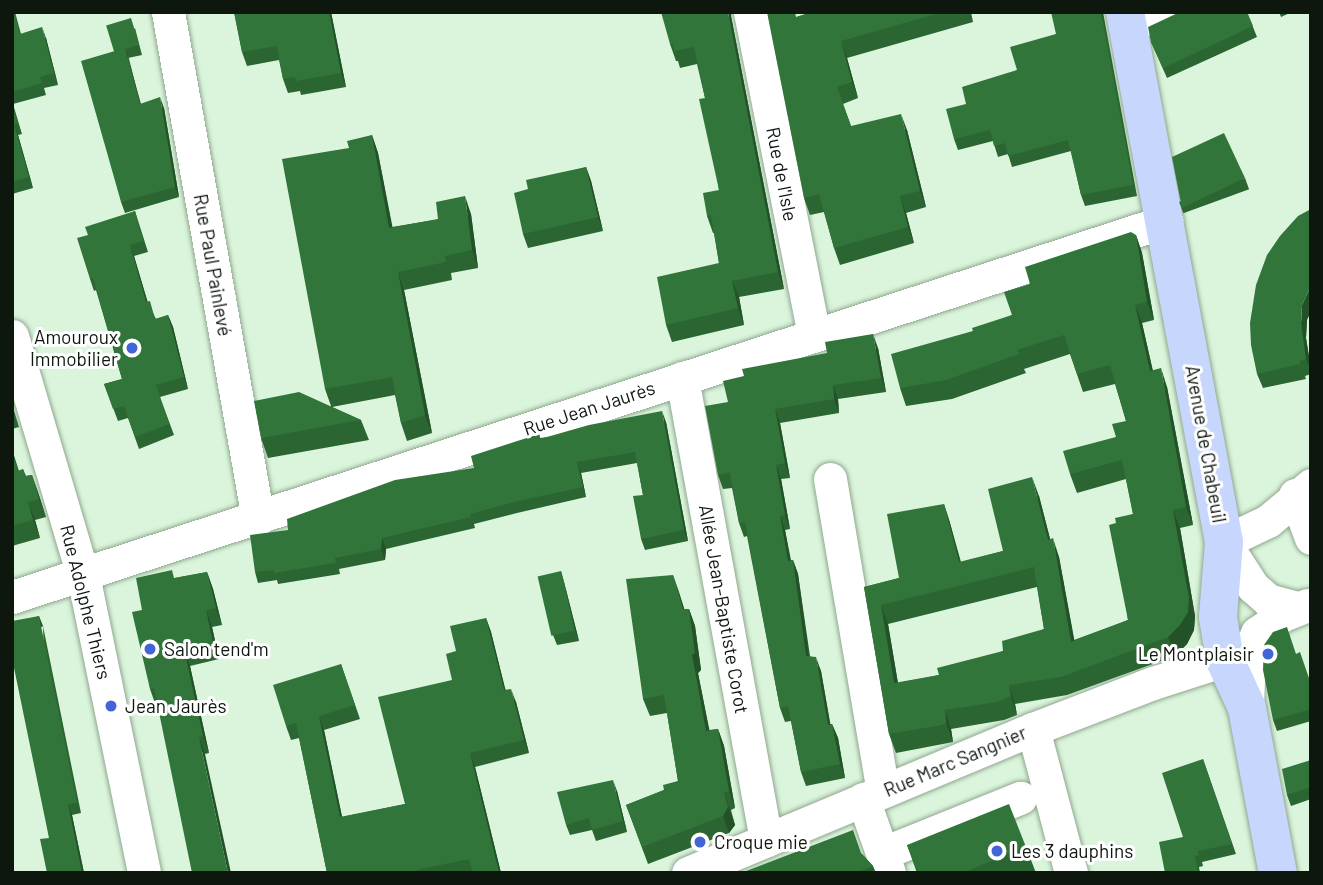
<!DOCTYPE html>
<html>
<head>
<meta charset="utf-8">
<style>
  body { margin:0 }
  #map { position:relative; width:1323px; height:885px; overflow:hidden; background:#daf5db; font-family:Barlow,sans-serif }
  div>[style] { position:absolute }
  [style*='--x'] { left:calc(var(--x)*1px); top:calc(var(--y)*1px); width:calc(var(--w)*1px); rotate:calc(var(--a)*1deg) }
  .roads { filter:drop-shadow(0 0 2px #8fa78f) drop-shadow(0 0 2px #8fa78f) }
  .minor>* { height:33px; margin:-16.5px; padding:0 16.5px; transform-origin:16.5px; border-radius:16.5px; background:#fff }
  .major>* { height:38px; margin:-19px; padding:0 19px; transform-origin:19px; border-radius:19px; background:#c7d6fc }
  .wall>* { inset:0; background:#2b6532; transform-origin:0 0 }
  .shaded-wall>* { inset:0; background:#235229; transform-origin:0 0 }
  .building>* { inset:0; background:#32753a; transform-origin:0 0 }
  .dots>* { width:19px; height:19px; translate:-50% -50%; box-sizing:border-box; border:4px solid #fff; border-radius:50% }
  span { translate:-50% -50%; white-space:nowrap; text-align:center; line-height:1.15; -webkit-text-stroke:6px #fff; paint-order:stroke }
  .street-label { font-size:19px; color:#0e170e }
  .poi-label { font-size:19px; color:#0e170e }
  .right { translate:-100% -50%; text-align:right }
  .left { translate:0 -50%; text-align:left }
  .frame { position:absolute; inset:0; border:14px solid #0e170e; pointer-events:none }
</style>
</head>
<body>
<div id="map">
  <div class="roads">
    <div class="minor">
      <i style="--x:168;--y:12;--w:515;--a:79.93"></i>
      <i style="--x:750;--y:12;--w:329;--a:78.8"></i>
      <i style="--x:1128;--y:27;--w:33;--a:-27"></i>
      <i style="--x:12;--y:336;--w:249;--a:73.5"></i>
      <i style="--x:83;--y:575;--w:304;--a:78.4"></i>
      <i style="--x:682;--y:378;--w:470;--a:79.7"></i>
      <i style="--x:830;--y:479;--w:316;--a:80.4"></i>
      <i style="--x:1295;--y:495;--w:46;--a:69.6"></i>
      <i style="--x:12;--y:597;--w:1214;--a:-18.05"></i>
      <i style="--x:1297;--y:608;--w:30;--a:-165"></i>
      <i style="--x:1268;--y:600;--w:20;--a:-139"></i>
      <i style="--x:1253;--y:587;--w:54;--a:-122.8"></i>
      <i style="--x:1224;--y:542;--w:49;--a:-25.5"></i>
      <i style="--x:1268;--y:521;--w:56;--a:-39.9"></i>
      <i style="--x:1247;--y:708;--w:57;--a:-88"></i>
      <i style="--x:1249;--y:651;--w:20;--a:-66"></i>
      <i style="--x:1257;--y:633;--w:32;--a:-35"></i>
      <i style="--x:1283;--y:615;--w:27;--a:-22"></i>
      <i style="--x:1033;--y:729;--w:149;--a:75.2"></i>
      <i style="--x:863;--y:799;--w:78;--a:70.6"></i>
      <i style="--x:883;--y:853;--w:148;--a:-21.9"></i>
      <i style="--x:688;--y:873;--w:374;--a:-22.7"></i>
      <i style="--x:1033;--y:729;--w:129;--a:-21"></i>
      <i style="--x:1153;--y:683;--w:76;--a:-17.7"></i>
    </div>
    <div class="major">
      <i style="--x:1125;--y:12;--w:539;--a:79.42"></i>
      <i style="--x:1224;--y:542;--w:75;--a:94.6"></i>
      <i style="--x:1218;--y:617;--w:44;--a:80.8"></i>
      <i style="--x:1225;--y:660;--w:53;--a:65.4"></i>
      <i style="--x:1247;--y:708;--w:168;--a:79.4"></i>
    </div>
  </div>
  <div class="wall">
    <i style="clip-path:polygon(12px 12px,15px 12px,21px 34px,46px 38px,58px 85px,44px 88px,46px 95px,13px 104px,22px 134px,18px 135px,33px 188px,12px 194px)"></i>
    <i style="clip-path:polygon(234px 12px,331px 12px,346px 87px,301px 95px,300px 91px,288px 93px,283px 79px,279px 60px,247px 66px,242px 52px)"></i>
    <i style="clip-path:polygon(812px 12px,971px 12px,973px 22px,847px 58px,858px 98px,843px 104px,851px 126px,907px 130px,926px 207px,906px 213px,914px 243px,840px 265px,834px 248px,824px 212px,810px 215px,804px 198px,797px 17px)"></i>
    <i style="clip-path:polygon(1103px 12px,1137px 196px,1085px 206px,1081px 195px,1071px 151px,1012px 167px,1008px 154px,998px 157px,993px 141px,958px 150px,954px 139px,966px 104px,1017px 70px,1056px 34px)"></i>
    <i style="clip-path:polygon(1177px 12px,1247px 12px,1257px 37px,1167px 78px,1151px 42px,1178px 13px)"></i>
    <i style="clip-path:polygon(1279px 12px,1292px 12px,1281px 17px)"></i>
    <i style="clip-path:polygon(731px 16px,784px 289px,739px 297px,744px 325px,672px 342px,666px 325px,719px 263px,714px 233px,713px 233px,707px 216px,719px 190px,705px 98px,697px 64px,680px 68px,678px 61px,676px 61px,670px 44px)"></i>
    <i style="clip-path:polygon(135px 28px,142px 55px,128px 58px,141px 104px,164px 108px,179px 197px,125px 213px,121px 202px,114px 51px)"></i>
    <i style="clip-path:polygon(372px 135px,378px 153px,392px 227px,471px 214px,478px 268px,451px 273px,452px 280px,404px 290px,432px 433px,407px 441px,401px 423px,395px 395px,332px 407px,361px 420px,369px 440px,268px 458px,261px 438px,331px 406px,325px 389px,349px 148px)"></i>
    <i style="clip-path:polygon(586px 167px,591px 181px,603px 231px,528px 248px,523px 234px,528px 189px)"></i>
    <i style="left:1245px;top:178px;width:12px;height:70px;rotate:70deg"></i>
    <i style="clip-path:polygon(135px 211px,148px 252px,134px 256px,147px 301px,156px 319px,168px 315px,173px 327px,188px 389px,160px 397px,174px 435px,139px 449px,128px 418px,118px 421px,104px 384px,122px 379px,96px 290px,94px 291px,90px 279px,88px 235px)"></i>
    <i style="clip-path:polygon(evenodd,1136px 235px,1142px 253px,1154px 320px,1142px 323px,1153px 371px,1167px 387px,1193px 525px,1180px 528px,1195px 616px,1194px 630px,1187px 644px,1175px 656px,1067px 695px,1015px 704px,1017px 715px,1004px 720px,951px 729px,953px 742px,948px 743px,896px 753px,889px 734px,864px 587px,899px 578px,944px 504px,950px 523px,961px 562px,1003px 551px,1039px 496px,1050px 539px,1059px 557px,1074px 640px,1128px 620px,1116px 523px,1133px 514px,1126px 479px,1077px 493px,1070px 474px,1116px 437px,1126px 421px,1115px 384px,1083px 392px,1070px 354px,1024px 369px,1026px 373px,952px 399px,906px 406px,900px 388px,973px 331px,1012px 315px,1030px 284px,1136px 235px,1037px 587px,1044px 629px,1003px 651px,939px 675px,898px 683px,888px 624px,1037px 587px)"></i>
    <i style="clip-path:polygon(1307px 320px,1306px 338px,1311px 367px,1311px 374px,1305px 376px,1306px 379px,1263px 388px,1257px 374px)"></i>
    <i style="clip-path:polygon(878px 348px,886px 392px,838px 399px,839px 413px,780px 423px,790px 478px,781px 479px,790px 529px,785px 530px,791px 560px,793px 560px,798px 574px,810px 656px,821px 671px,830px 724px,832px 724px,838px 738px,845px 778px,806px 786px,801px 772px,791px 721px,785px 722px,780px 708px,747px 536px,744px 537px,739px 523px,732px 488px,723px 489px,718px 475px,728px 402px)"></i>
    <i style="clip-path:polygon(12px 404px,19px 427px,12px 429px)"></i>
    <i style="clip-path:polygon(666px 422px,688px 541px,645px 550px,641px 539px,643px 495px,637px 463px,581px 473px,586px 497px,517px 513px,474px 524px,475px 528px,386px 549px,385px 560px,339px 569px,340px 574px,278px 584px,277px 580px,258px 583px,255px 572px,288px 530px,474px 468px,539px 434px,540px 438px)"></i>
    <i style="clip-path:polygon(12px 449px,19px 471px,23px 469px,26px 476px,32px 475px,46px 517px,35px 520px,40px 538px,12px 546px)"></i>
    <i style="clip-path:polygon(561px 571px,564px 582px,579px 641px,557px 645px,553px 635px)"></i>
    <i style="clip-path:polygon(207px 572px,213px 589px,222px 625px,212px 627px,219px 659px,190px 666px,209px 753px,205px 754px,158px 706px,156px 706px,150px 689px,142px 610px,175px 578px)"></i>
    <i style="clip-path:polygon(673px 575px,684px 609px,689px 609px,695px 626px,701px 670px,698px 673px,709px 730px,718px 729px,724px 746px,735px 808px,731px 810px,735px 825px,729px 833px,648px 864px,626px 805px,664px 790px,678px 781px,667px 713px,650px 716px,643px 699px)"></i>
    <i style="clip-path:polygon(486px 618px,491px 632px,505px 689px,516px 702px,529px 753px,475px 767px,501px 873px,327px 873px,299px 738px,291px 740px,286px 726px,341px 664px,360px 719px,324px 730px,342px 817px,405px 804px,452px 680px,456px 651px)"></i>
    <i style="clip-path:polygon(43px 626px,81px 813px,72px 815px,84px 873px,47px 873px,49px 838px)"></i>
    <i style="clip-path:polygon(1297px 654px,1311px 683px,1311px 721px,1277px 731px,1273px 720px)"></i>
    <i style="clip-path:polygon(1203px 759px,1236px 854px,1202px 862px,1203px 866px,1199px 867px,1200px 873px,1165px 873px,1183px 837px)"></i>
    <i style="clip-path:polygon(1311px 760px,1311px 799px,1291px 806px,1287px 795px)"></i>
    <i style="clip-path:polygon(617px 791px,627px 832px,596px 841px,592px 830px,570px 835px,566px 825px)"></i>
    <i style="clip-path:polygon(907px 845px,1026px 847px,1036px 873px,917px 873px)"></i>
    <i style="clip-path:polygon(862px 854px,873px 866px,876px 873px,741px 873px)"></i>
  </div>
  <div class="shaded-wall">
    <i style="clip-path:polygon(329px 12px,331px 12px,346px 87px,341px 73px)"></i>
    <i style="clip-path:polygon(728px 12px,732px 12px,731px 16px,784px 289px,778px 272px)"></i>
    <i style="left:1101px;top:12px;width:2px;height:176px"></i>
    <i style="clip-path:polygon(42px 27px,46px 38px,58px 85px,54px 73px)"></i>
    <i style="clip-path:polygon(841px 41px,847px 58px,858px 98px,852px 82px)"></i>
    <i style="clip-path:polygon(125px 48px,129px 59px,143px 114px,140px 104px)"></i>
    <i style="clip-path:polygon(160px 97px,164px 108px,179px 197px,175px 187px)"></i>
    <i style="clip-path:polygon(901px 114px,907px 130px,926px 207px,920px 191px)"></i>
    <i style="clip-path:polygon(14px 124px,18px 135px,33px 188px,29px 177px)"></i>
    <i style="clip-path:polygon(372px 135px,378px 153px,396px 245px,389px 228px)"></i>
    <i style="clip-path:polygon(586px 167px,591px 181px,603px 231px,598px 217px)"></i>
    <i style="clip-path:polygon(465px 196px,471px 214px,478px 268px,472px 250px)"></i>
    <i style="clip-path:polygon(900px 196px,906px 213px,914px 243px,908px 227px)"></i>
    <i style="clip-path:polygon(1136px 235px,1142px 253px,1154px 320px,1147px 302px)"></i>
    <i style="clip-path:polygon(130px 245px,134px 256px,151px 313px,146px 302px)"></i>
    <i style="clip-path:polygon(398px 272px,404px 290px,432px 433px,425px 415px)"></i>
    <i style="clip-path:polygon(732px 281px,739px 297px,744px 325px,738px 308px)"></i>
    <i style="clip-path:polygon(1311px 286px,1311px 312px,1307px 320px,1306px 338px,1311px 371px,1306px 359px,1301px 324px,1302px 305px)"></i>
    <i style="clip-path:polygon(1135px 305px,1142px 323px,1157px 390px,1150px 371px)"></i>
    <i style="clip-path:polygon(168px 315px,173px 327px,188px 389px,184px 377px)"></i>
    <i style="clip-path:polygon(873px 334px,878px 348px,886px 392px,881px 378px)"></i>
    <i style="clip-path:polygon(1161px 368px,1167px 387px,1193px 525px,1186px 507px)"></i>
    <i style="clip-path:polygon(833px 385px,838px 399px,839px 413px,834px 399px)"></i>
    <i style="clip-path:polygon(775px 409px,780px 423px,790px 478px,785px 463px)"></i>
    <i style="clip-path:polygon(662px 411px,666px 422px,688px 541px,684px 530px)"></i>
    <i style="clip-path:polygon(577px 462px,581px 473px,586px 497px,583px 487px)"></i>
    <i style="clip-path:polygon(776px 465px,781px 479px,790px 529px,785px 515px)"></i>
    <i style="clip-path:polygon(32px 475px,38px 492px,46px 517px,39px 499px)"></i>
    <i style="clip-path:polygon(1032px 477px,1039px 496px,1055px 558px,1048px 540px)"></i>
    <i style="clip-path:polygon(28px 502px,35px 520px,40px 538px,33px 520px)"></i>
    <i style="clip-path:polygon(944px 504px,950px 523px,965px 581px,959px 562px)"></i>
    <i style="clip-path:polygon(1173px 510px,1180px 528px,1195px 616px,1194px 630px,1187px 644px,1175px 656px,1168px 637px)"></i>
    <i style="clip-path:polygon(780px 516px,785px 530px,793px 575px,788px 561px)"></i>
    <i style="clip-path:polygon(382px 538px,386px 549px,385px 560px,381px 549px)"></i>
    <i style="clip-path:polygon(1053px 538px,1059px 557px,1078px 660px,1071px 642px)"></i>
    <i style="clip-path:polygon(793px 560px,798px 574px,811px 670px,806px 656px)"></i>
    <i style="clip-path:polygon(561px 571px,564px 582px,579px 641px,575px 630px)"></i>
    <i style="clip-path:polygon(207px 572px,213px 589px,222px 625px,216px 608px)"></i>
    <i style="clip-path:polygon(673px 575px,679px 592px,690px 627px,683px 609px)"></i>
    <i style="clip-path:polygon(881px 605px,888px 624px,901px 702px,894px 683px)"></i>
    <i style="clip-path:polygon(689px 609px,695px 626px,701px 670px,698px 673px,713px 748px,706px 731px,692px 655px)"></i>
    <i style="clip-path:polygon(206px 610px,212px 627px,219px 659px,213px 643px)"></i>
    <i style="left:39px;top:616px;width:11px;height:191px;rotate:68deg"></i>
    <i style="clip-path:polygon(486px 618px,491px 632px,509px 704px,504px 690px)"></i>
    <i style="clip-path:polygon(184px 649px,190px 666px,209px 753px,203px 736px)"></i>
    <i style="clip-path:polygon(816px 657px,821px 671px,833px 739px,828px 725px)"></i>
    <i style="clip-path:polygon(1009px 685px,1015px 704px,1017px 715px,1011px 696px)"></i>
    <i style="clip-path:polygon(511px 689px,516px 702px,529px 753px,524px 740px)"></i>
    <i style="clip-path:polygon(945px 710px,951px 729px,953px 742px,946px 723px)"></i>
    <i style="clip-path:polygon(319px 716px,324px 730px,345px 831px,340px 817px)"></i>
    <i style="clip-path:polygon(832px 724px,838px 738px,845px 778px,840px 764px)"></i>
    <i style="clip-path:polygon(718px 729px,724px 746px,735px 808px,729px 791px)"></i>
    <i style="clip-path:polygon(199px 737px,205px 754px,231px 873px,228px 873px)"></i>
    <i style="clip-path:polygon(470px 753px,475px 767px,501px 873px,499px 873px)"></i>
    <i style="clip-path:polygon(613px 780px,617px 791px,627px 832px,623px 821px)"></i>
    <i style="clip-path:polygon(724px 793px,735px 825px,729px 833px,723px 816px)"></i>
    <i style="clip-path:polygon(68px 804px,72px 815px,84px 873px,82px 873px)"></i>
  </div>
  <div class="building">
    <i style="clip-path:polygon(12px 12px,14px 12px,20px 34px,42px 27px,54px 73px,40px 77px,42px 83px,12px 92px)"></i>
    <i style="clip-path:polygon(234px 12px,329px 12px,341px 73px,296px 81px,295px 77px,283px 79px,277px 46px,242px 52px)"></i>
    <i style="clip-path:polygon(661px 12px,728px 12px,778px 272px,732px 281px,738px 308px,666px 325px,657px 277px,719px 263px,711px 215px,707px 216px,703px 193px,719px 190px,699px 99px,705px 98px,694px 47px,674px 51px,673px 44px,670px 44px)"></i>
    <i style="clip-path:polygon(767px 12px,795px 12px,796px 17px,812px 12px,943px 12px,841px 41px,852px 82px,837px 87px,851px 126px,901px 114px,920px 191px,900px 196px,908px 227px,834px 248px,819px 194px,804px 198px)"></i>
    <i style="clip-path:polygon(1051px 12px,1101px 12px,1133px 185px,1081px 195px,1068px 140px,1008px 156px,1005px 143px,994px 146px,990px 130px,954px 139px,946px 109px,966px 104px,962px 87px,1017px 70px,1010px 47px,1056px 34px)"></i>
    <i style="clip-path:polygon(1180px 12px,1247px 12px,1253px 26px,1163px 68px,1151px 42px,1148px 27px)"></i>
    <i style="left:131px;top:18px;width:28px;height:26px;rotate:73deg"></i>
    <i style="clip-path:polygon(125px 48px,140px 104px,160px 97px,175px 187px,121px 202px,81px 61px)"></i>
    <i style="clip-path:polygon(12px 104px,18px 123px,14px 124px,29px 177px,12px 182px)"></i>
    <i style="clip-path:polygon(1224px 133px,1245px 178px,1182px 208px,1172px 157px)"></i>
    <i style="clip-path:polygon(372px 135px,389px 228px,438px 219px,436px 202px,465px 196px,472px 250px,445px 256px,446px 262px,398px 272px,425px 415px,401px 423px,392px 377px,325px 389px,282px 159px,349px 148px,347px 141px)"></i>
    <i style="clip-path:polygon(586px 167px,598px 217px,523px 234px,514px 193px,528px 189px,526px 180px)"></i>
    <i style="clip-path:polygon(1311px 209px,1311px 286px,1302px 305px,1301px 324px,1306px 359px,1300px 361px,1300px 364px,1257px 374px,1251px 345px,1250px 323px,1256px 285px,1267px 255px,1280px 236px,1298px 216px)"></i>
    <i style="clip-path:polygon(135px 211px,143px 241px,130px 245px,146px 302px,150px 301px,155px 319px,168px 315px,184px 377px,156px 385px,169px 424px,135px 437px,124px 406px,113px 409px,104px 384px,122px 379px,93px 278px,90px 279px,77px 238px,88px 235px,85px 227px)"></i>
    <i style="clip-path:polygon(evenodd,1131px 232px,1136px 235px,1147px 302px,1135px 305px,1150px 371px,1161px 368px,1186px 507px,1173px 510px,1189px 598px,1188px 612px,1180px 625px,1168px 637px,1061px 677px,1009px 685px,1011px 696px,997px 702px,945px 710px,946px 723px,942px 725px,889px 734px,864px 587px,899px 578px,887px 514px,944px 504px,959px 562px,1003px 551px,988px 489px,1032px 477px,1048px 540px,1053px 538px,1071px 642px,1128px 620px,1109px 525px,1116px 523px,1115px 518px,1133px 514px,1122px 460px,1070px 474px,1063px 451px,1116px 437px,1112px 424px,1126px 421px,1110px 365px,1077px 374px,1064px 335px,1017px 350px,1019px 354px,946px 380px,900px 388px,891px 354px,973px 331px,972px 328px,1012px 315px,1004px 292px,1030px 284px,1025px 267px,1131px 232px,1034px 567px,1044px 629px,1002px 641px,1003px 651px,937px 668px,939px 675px,894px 683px,881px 605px,1034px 567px)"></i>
    <i style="clip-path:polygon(873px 334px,881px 378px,833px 385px,834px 399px,775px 409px,785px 463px,776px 465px,785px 515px,780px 516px,788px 561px,793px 560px,806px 656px,816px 657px,828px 725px,832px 724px,840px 764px,801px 772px,788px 706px,780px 708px,745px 522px,739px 523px,730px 473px,718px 475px,705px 406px,728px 402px,723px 381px,744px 376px,742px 369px,827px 353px,825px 342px)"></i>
    <i style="clip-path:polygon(299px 392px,361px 420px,261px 438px,254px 401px)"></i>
    <i style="clip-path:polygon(662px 411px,684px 530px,641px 539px,633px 496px,643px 495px,635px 452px,577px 462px,583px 487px,514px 502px,470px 514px,471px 517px,382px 538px,381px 549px,335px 558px,336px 563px,274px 573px,274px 570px,255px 572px,250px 535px,288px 530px,287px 519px,395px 480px,474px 468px,471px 456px,539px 434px,540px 439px,589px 425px)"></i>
    <i style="clip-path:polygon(12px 452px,18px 471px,23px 469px,25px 476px,32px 475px,39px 499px,28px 502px,33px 520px,12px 526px)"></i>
    <i style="clip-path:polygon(172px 570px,174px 578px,207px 572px,216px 608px,206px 610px,213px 643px,184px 649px,203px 736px,199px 737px,228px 873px,192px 873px,154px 688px,150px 689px,132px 612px,142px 610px,136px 578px)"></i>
    <i style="left:561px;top:571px;width:61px;height:24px;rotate:77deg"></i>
    <i style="clip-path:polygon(673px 575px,683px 609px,689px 609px,695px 653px,692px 655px,706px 731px,718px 729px,729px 791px,724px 793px,728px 807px,723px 816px,642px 847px,626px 805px,664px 790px,663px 785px,678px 781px,664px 695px,643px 699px,626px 579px)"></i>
    <i style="clip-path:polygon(39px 616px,77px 803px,68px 804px,82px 873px,47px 873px,40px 839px,49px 838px,12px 658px,12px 621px)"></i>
    <i style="clip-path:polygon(486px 618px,504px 690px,511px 689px,524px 740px,470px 753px,499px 873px,473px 873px,469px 859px,403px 873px,327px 873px,296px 723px,286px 726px,273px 685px,341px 664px,355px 705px,319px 716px,340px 817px,405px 804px,378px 697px,452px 680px,446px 654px,456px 651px,450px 626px)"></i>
    <i style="clip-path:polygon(1287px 627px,1296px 654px,1300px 652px,1311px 684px,1311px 709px,1273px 720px,1263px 670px,1264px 645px,1273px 632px)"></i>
    <i style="clip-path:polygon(1203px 759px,1232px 844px,1198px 851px,1199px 855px,1195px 856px,1198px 873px,1165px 873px,1159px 842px,1183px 837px,1162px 773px)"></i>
    <i style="clip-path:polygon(1311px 760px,1311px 787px,1287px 795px,1282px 769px)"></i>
    <i style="clip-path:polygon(613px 780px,623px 821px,592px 830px,589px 818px,566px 825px,557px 792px)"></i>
    <i style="clip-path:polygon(1009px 804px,1026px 847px,962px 873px,918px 873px,907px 845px)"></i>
    <i style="clip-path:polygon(853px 830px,861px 853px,873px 866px,856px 873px,741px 873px)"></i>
  </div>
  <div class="dots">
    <i style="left:132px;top:348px;background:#4264d7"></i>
    <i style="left:150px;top:649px;background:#4264d7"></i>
    <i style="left:1268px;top:654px;background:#4264d7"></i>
    <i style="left:111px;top:706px;background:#4264d7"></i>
    <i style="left:700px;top:842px;background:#4264d7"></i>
    <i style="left:997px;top:851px;background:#4264d7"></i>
  </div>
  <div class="street-label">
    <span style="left:782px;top:174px;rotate:79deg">Rue de l'Isle</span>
    <span style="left:213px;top:265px;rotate:80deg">Rue Paul Painlevé</span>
    <span style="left:589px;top:408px;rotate:-18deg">Rue Jean Jaurès</span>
    <span style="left:1206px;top:444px;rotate:80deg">Avenue de Chabeuil</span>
    <span style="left:86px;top:602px;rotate:76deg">Rue Adolphe Thiers</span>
    <span style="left:724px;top:609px;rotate:80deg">Allée Jean-Baptiste Corot</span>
    <span style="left:955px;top:761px;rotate:-23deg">Rue Marc Sangnier</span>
  </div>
  <div class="poi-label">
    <span class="right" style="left:118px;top:348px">Amouroux<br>Immobilier</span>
    <span class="left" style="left:164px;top:649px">Salon tend'm</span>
    <span class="right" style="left:1254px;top:654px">Le Montplaisir</span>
    <span class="left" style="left:125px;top:706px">Jean Jaurès</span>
    <span class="left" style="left:714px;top:842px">Croque mie</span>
    <span class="left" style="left:1011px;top:851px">Les 3 dauphins</span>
  </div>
  <div class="frame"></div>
</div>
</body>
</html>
